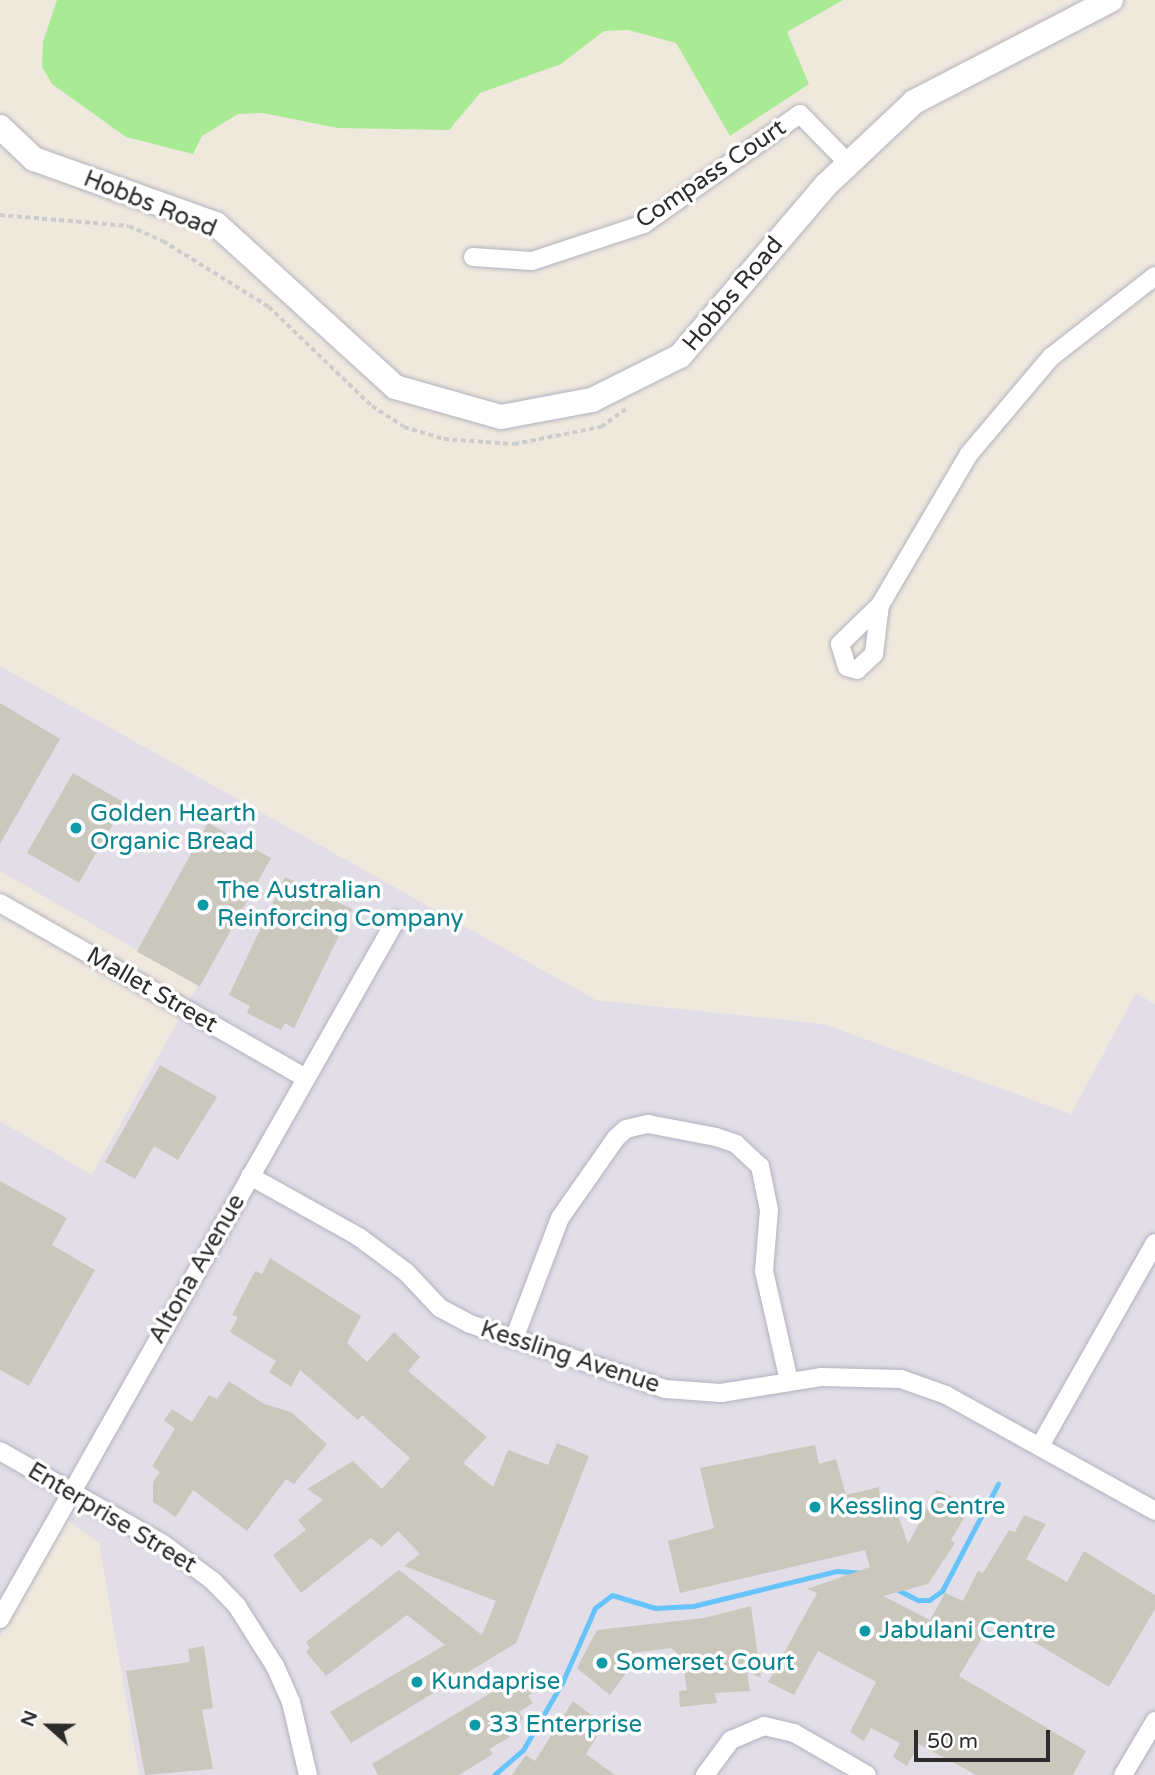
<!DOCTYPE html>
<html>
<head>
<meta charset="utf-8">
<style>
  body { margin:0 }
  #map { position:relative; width:1155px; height:1775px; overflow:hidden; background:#efe9dd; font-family:"Varela Round",sans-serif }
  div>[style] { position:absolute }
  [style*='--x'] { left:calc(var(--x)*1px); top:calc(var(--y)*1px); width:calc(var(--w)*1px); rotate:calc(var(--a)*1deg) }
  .industrial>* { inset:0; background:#e2dee7 }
  .green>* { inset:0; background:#a9eb95 }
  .stream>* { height:5px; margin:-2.5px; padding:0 2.5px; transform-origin:2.5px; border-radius:2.5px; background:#67c4fb }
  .building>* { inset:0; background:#cac7bc; transform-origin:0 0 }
  .path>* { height:3.5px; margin-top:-1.75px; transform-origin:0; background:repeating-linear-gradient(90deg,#ccc 0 5px,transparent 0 8.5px) }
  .roads { filter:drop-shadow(0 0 2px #b1b2c1) drop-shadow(0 0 2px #b1b2c1) }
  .street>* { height:18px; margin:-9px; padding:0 9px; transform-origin:9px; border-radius:9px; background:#fff }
  .secondary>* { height:24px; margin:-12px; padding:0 12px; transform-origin:12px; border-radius:12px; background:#fff }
  .dots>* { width:19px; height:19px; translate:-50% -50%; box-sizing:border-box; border:4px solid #fff; border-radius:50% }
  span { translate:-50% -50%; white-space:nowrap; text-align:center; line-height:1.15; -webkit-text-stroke:7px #fff; paint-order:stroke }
  .street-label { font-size:24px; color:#2c2c2c }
  .culture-label { font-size:24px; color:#0d838f }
  .left { translate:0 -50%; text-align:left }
  .north { position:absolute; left:14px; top:1691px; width:70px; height:70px; -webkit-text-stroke:5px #fff; paint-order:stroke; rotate:291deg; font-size:19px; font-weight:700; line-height:28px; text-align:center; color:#2c2c2c }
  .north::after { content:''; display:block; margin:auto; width:24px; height:32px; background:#2c2c2c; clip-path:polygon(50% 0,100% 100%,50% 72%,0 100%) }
  .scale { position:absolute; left:914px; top:1730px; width:136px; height:32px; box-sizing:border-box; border:4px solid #2c2c2c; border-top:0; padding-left:9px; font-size:21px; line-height:24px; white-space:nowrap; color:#2c2c2c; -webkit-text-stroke:5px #fff; paint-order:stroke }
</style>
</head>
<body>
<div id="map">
  <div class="industrial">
    <i style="clip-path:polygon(0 666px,596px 1000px,824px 1024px,1071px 1114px,1136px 993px,1155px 1004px,1155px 1775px,139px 1775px,99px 1543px,64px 1518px,0 1637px,0 1121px,92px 1175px,198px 985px,0 871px)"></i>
  </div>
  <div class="green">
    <i style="clip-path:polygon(57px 0,843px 0,787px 32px,809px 84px,730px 136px,676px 43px,628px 30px,604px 31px,561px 64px,480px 93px,449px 130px,338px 128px,263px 113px,238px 114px,202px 136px,193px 154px,126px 137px,52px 84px,42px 67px,43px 42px)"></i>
  </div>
  <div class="stream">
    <i style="--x:896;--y:1589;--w:25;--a:27"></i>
    <i style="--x:918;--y:1600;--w:11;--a:0"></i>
    <i style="--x:929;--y:1600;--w:16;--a:-35"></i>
    <i style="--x:942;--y:1591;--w:121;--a:-62.4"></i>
    <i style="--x:494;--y:1775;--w:38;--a:-41"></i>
    <i style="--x:523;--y:1750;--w:78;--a:-59.8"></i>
    <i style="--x:562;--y:1683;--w:82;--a:-66.3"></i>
    <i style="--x:595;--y:1608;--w:21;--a:-37"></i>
    <i style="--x:612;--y:1595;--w:45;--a:16.8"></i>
    <i style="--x:655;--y:1608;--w:38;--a:-3"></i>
    <i style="--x:693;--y:1606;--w:148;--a:-13.7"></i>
    <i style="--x:837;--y:1571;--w:28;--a:4"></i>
  </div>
  <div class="building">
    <i style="clip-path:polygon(0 703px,60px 739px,0 844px)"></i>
    <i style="left:73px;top:773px;width:60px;height:92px;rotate:30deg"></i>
    <i style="left:208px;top:823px;width:72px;height:147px;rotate:29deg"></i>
    <i style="clip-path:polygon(285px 877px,352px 909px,294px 1028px,285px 1023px,281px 1030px,247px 1013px,250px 1006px,229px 995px)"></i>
    <i style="clip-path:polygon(160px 1065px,217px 1097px,178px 1160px,154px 1146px,135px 1179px,105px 1162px)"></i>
    <i style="clip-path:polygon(0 1181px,67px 1218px,52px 1245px,95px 1270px,29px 1386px,0 1370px)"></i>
    <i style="clip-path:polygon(270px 1258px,361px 1316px,347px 1343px,367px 1362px,394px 1332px,420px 1357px,408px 1371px,487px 1437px,463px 1463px,493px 1487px,508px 1450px,548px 1465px,557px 1443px,589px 1456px,516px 1643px,351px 1743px,330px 1712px,445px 1645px,407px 1615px,326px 1676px,306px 1652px,310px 1648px,306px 1642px,399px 1570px,482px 1635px,496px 1601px,404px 1566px,420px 1554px,398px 1531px,382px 1547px,371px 1538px,301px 1593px,273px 1555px,306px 1530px,298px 1520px,323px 1500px,307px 1489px,353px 1461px,382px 1489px,410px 1458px,362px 1415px,358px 1420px,300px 1370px,291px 1387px,269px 1372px,276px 1361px,230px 1332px,238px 1317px,232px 1315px,255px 1271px,262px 1274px)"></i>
    <i style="clip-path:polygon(229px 1381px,264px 1404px,291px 1412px,327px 1444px,294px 1484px,286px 1479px,247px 1531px,193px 1490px,176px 1517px,153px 1502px,153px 1482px,160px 1472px,152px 1466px,175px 1429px,164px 1420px,172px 1409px,192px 1422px,209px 1395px,217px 1399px)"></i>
    <i style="clip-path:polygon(815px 1445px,819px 1464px,836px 1459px,846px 1495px,879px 1487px,880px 1502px,895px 1506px,908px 1544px,937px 1490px,971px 1506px,951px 1540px,955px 1543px,928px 1584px,883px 1596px,930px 1620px,945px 1593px,963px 1601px,978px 1571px,983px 1573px,1009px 1530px,1015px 1532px,1024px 1515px,1046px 1524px,1026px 1559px,1067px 1582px,1084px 1551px,1155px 1595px,1155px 1609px,1109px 1687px,994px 1618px,959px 1676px,1086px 1751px,1073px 1775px,976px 1775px,919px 1744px,907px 1766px,893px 1757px,900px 1743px,871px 1728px,864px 1741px,850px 1732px,876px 1682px,818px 1651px,794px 1695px,768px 1682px,817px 1593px,807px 1589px,870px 1567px,865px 1550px,680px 1593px,668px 1541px,714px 1528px,700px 1468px)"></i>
    <i style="clip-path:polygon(751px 1606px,761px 1678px,747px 1671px,750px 1691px,715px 1693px,717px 1703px,680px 1707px,679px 1691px,687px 1690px,682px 1658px,671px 1648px,633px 1653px,621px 1668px,626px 1673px,610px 1695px,577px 1668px,597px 1630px,704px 1618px)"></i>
    <i style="clip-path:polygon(204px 1646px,213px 1708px,202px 1710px,213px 1769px,145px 1775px,126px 1671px,190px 1662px,188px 1649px)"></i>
    <i style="clip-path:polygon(529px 1670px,538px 1689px,528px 1696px,533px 1703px,519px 1712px,523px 1719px,505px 1731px,510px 1737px,489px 1749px,493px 1754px,459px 1775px,378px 1775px,372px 1764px)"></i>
    <i style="clip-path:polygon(573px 1701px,604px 1725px,586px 1754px,615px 1775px,512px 1775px,526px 1755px,535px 1761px)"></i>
  </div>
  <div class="path">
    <i style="--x:0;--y:215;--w:129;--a:4.9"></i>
    <i style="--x:129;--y:226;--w:37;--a:24"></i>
    <i style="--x:163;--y:241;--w:125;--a:31.9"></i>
    <i style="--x:269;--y:307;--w:143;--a:43.9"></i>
    <i style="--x:372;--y:406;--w:38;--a:33"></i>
    <i style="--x:404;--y:427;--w:42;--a:16.7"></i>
    <i style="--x:444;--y:439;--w:70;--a:4.1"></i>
    <i style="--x:514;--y:444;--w:89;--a:-11.1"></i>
    <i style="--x:601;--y:427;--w:32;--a:-36"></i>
  </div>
  <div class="roads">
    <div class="street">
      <i style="--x:473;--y:257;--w:59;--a:3.9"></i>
      <i style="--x:532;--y:261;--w:118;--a:-18.3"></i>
      <i style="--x:644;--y:224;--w:191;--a:-35.2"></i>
      <i style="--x:800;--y:114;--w:69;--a:45.6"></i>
      <i style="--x:880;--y:605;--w:49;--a:97"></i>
      <i style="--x:874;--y:654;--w:23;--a:137"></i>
      <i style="--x:857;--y:670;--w:10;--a:-163"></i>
      <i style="--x:847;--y:667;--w:24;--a:-107"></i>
      <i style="--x:840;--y:644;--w:56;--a:-44.3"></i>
      <i style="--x:880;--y:605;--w:175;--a:-59.5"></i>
      <i style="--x:969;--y:454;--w:127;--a:-49.8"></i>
      <i style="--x:1051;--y:357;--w:132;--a:-37.9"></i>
      <i style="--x:0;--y:903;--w:350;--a:29.8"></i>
      <i style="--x:250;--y:1176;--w:125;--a:29.2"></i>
      <i style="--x:359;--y:1237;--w:59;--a:36.7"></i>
      <i style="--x:406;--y:1272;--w:50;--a:46.6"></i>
      <i style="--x:440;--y:1308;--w:34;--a:28"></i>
      <i style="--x:470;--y:1324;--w:206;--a:18.4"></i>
      <i style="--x:665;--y:1389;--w:56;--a:4.1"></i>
      <i style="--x:721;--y:1393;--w:101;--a:-9.1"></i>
      <i style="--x:821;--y:1377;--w:80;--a:1.4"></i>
      <i style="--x:901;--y:1379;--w:48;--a:19.6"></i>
      <i style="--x:946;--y:1395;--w:239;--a:29"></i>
      <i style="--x:514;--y:1339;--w:129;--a:-69.2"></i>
      <i style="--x:560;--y:1218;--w:98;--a:-55"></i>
      <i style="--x:616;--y:1138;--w:13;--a:-42"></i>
      <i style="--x:626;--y:1129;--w:23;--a:-13"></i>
      <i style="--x:648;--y:1124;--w:69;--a:10.8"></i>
      <i style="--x:716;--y:1137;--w:21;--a:19"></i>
      <i style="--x:736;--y:1144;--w:33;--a:43"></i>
      <i style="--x:760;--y:1166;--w:45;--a:78.4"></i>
      <i style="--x:769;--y:1210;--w:61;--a:94.7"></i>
      <i style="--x:764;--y:1271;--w:113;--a:77.2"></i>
      <i style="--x:1040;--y:1446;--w:233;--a:-60.5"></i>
      <i style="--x:0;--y:1451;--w:188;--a:29.7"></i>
      <i style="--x:163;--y:1544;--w:62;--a:36.5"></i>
      <i style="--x:213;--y:1581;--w:35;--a:46"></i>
      <i style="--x:237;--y:1606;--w:71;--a:57.7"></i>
      <i style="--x:275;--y:1666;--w:39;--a:66"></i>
      <i style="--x:291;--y:1702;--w:75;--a:76.9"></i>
      <i style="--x:0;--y:1619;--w:803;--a:-60.47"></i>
      <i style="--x:705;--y:1775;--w:44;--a:-53.4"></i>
      <i style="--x:731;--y:1740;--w:36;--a:-23"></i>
      <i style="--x:764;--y:1726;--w:31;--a:13"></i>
      <i style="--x:794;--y:1733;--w:84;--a:29.9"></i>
      <i style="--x:1123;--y:1775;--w:63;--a:-59.3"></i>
    </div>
    <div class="secondary">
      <i style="--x:0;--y:127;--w:47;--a:43.3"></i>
      <i style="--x:34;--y:159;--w:193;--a:19.7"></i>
      <i style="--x:216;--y:224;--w:242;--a:42.3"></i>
      <i style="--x:395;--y:387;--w:110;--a:15.8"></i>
      <i style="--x:501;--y:417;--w:93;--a:-10.6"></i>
      <i style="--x:592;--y:400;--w:98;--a:-26.6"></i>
      <i style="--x:680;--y:356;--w:225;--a:-49.5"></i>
      <i style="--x:826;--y:185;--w:121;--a:-43.3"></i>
      <i style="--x:914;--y:102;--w:222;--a:-27.4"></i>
    </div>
  </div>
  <div class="dots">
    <i style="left:76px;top:828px;background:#0f9aa8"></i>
    <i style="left:203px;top:905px;background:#0f9aa8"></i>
    <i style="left:815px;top:1507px;background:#0f9aa8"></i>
    <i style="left:865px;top:1631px;background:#0f9aa8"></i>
    <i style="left:602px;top:1663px;background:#0f9aa8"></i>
    <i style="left:417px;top:1682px;background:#0f9aa8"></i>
    <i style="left:475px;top:1725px;background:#0f9aa8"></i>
  </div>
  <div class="street-label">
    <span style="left:711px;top:174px;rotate:-34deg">Compass Court</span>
    <span style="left:150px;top:204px;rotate:22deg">Hobbs Road</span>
    <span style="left:733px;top:294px;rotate:-50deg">Hobbs Road</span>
    <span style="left:152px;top:990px;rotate:30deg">Mallet Street</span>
    <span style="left:197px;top:1269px;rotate:-60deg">Altona Avenue</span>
    <span style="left:570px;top:1357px;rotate:18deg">Kessling Avenue</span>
    <span style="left:112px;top:1518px;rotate:31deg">Enterprise Street</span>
  </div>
  <div class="culture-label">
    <span class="left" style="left:90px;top:828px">Golden Hearth<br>Organic Bread</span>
    <span class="left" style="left:217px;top:905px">The Australian<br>Reinforcing Company</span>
    <span class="left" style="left:829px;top:1507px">Kessling Centre</span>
    <span class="left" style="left:879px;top:1631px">Jabulani Centre</span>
    <span class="left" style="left:616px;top:1663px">Somerset Court</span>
    <span class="left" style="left:431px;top:1682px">Kundaprise</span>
    <span class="left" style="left:489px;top:1725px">33 Enterprise</span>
  </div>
  <div class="north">N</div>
  <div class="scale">50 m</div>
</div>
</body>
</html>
